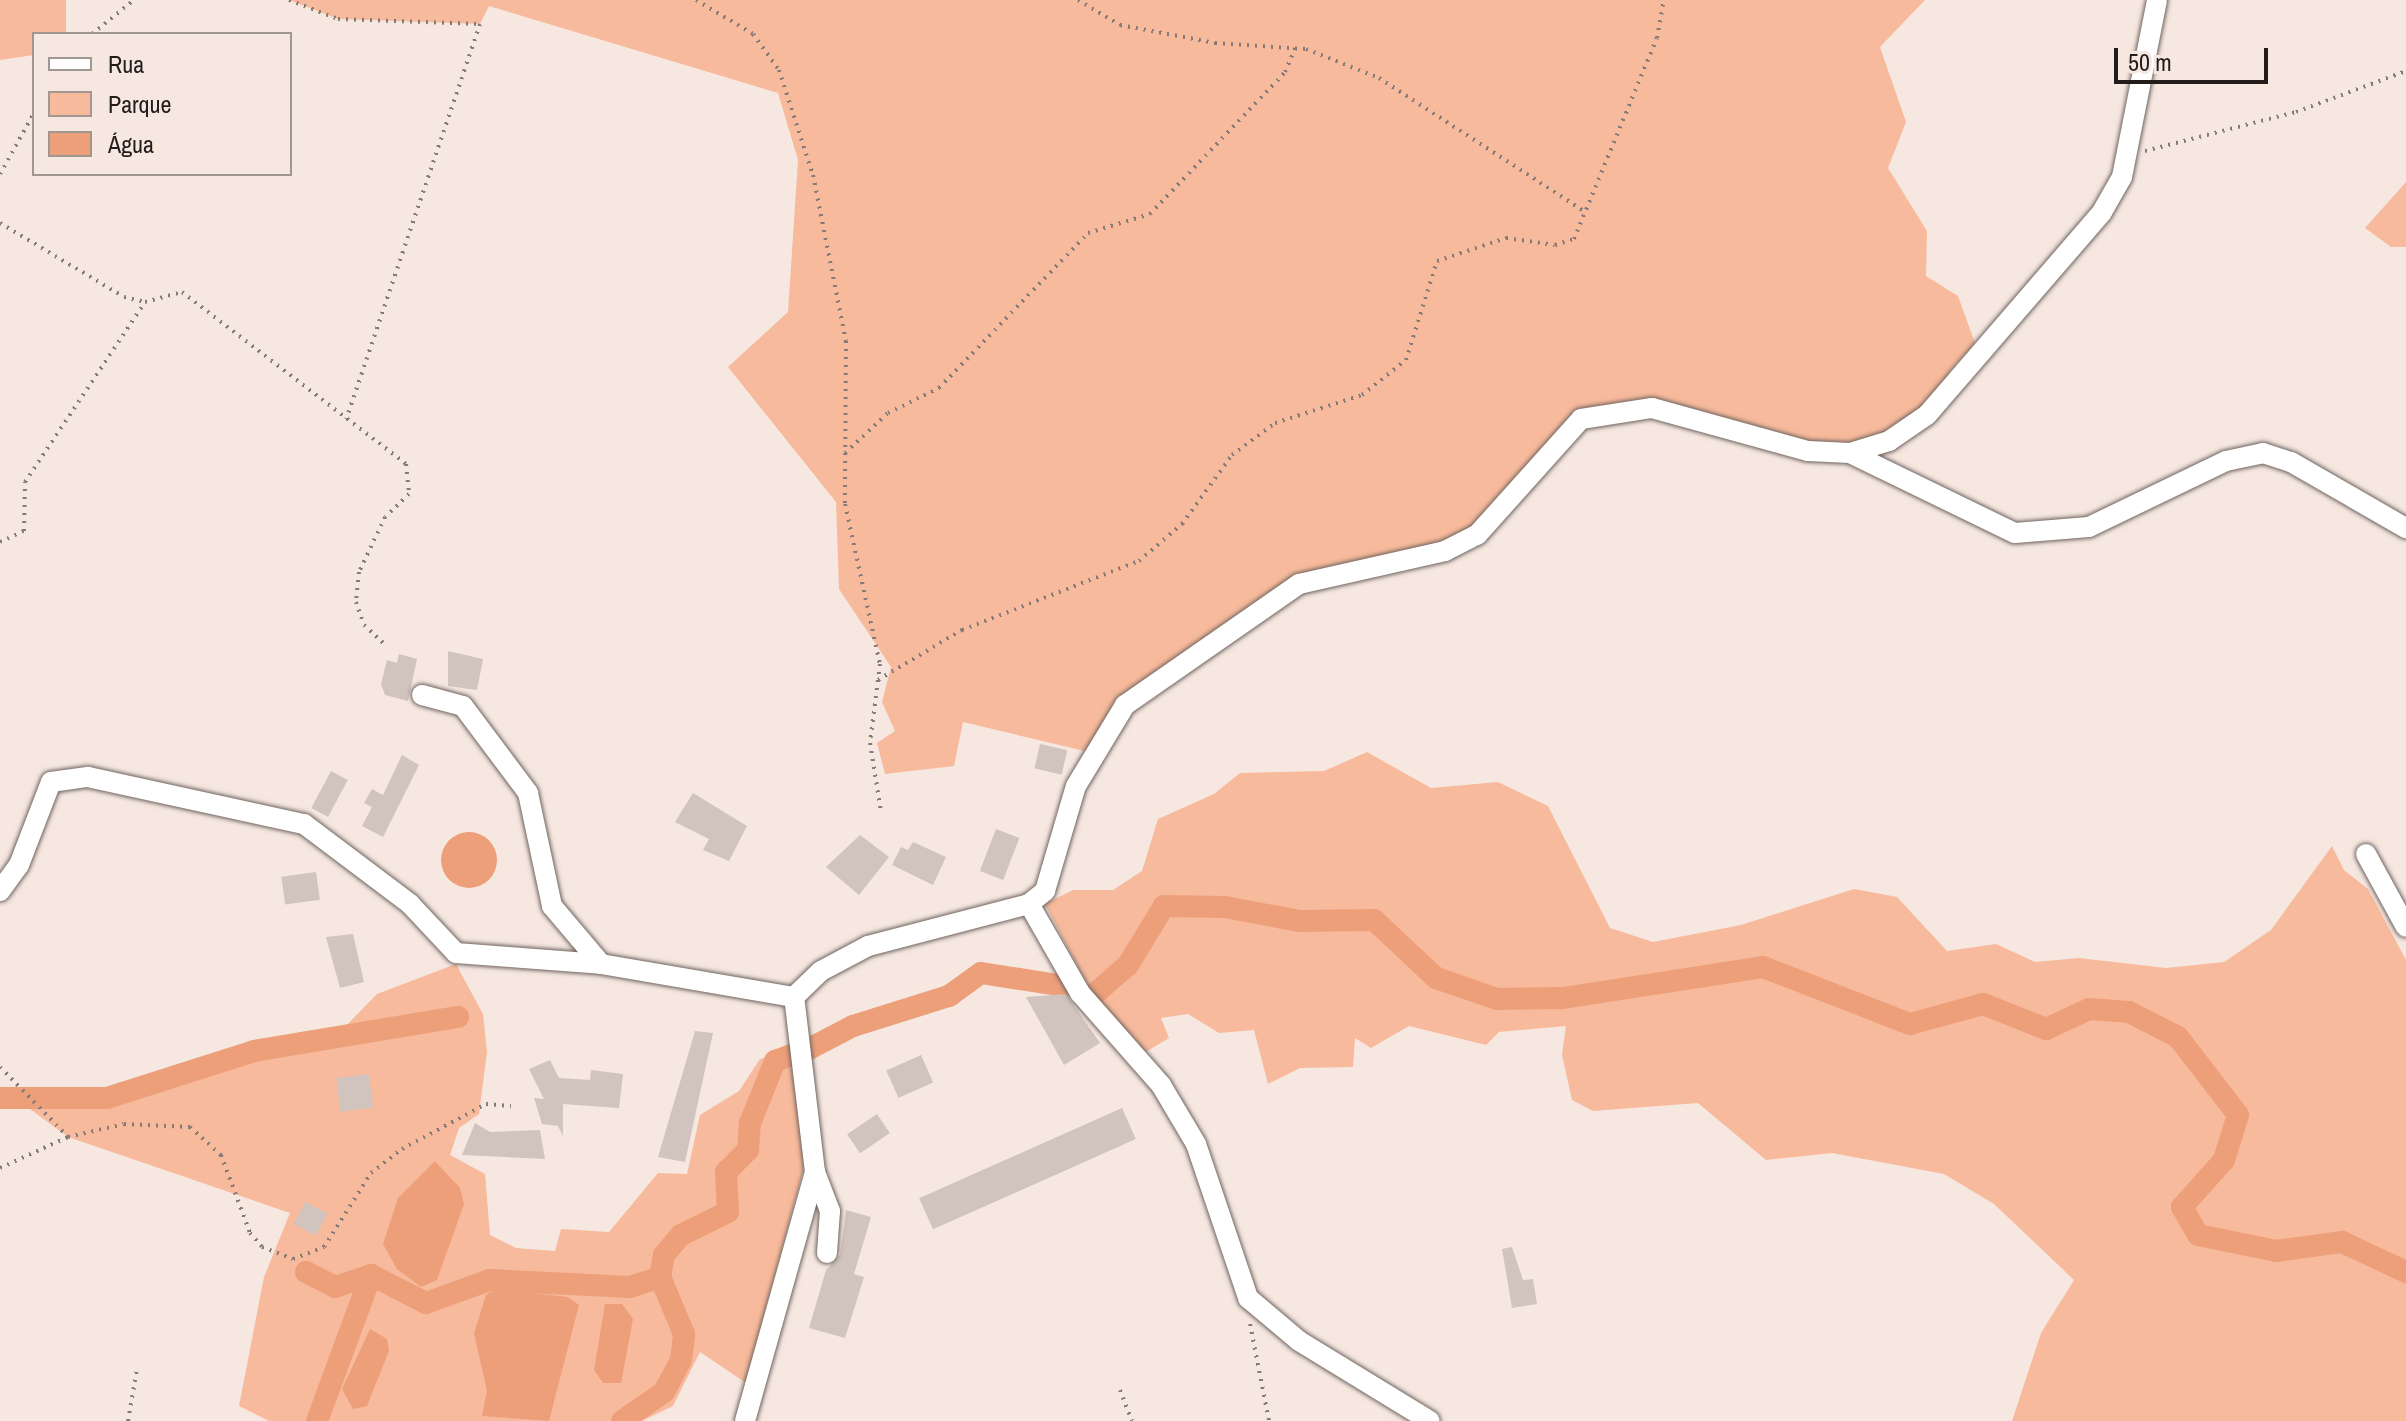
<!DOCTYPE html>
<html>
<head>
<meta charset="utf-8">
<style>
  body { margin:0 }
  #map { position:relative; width:2406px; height:1421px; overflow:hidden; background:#f6e8e1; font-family:"Archivo Narrow",sans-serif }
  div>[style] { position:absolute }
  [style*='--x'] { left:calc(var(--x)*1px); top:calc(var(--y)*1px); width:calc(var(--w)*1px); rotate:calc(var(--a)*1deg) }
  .green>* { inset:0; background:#f8ba9c }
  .water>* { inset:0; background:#ed9f7a }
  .round { border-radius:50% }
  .canal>* { height:22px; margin:-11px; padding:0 11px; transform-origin:11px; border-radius:11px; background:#ed9f7a }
  .building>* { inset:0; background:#d1c3bd; transform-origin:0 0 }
  .path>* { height:4px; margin-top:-2px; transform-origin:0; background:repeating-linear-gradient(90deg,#847a76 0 2px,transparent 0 8px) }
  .roads { filter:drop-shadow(0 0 2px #70645f) drop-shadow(0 0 2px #70645f) }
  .minor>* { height:20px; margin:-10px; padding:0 10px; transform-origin:10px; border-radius:10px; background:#fff }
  span { translate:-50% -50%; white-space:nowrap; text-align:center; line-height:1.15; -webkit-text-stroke:8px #f6e8e1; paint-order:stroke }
  .legend { position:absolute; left:32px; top:32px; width:260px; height:144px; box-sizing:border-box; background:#f6e8e1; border:2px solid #a19792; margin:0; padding:10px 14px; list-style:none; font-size:24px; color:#221d1b }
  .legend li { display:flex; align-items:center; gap:16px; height:40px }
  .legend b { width:40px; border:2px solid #a19792 }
  .scale { position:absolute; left:2114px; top:48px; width:154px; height:36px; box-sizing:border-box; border:4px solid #221d1b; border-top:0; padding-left:10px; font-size:24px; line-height:28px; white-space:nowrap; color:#221d1b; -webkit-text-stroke:6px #f6e8e1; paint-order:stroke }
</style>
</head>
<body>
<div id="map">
  <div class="green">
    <i style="clip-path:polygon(0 0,66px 0,66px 34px,34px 34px,34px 55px,0 60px)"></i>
    <i style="clip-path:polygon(289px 0,1925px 0,1880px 47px,1906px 122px,1888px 168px,1927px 231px,1926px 276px,1958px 296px,1975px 343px,1948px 373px,1957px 380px,1927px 415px,1850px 453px,1685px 413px,1581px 419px,1477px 535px,1335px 570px,1155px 680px,1093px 753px,963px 722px,954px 766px,885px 774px,877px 743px,895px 731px,882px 702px,891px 667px,839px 589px,836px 502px,728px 367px,788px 312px,798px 160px,778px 93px,489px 6px,480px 24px,338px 19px)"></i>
    <i style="clip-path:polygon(2406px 182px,2406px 247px,2391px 247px,2365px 228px)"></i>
    <i style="clip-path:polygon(1367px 752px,1431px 788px,1498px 782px,1548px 806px,1610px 928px,1653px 942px,1741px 925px,1854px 889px,1897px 897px,1947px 951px,1996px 944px,2035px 962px,2079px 958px,2166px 968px,2224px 962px,2271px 930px,2332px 846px,2344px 870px,2368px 889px,2406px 960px,2406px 1421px,2012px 1421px,2041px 1333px,2074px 1280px,1994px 1204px,1944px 1174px,1832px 1153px,1766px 1160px,1698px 1103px,1593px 1111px,1572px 1100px,1562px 1055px,1566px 1026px,1499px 1032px,1486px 1045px,1409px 1026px,1371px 1048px,1355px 1038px,1353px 1067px,1300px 1068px,1268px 1084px,1254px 1030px,1219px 1033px,1188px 1014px,1161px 1018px,1169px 1038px,1144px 1053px,1098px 1005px,1045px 904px,1073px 890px,1113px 890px,1142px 871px,1158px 819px,1214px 794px,1240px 773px,1324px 771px)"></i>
    <i style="clip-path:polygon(456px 964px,483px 1014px,487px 1052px,479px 1114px,459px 1128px,450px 1155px,485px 1174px,490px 1235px,516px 1248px,555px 1251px,561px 1229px,609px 1232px,658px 1173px,687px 1174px,700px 1115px,739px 1091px,760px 1059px,789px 1050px,806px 1160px,746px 1383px,700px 1352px,673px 1406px,642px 1421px,269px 1421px,239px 1406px,264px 1277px,290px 1213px,68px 1137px,15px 1098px,107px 1098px,254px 1051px,337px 1035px,377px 994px)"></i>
  </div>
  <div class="water">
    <i class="round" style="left:441px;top:832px;width:56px;height:56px"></i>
    <i style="clip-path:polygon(435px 1161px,460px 1188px,464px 1204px,437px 1280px,421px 1287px,397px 1269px,383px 1244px,398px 1198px)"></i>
    <i style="clip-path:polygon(496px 1289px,568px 1297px,579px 1305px,549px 1421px,482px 1416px,487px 1391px,474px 1333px,486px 1295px)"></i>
    <i style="clip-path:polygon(605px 1304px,622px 1304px,633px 1319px,621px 1383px,603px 1383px,594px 1370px)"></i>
    <i style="clip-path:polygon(370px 1329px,387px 1339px,389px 1351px,367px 1406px,353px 1409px,342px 1389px)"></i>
  </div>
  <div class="canal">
    <i style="--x:1097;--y:992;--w:41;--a:-41.1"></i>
    <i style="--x:1128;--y:965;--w:69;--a:-58.6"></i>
    <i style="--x:1164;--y:906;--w:61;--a:0.9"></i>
    <i style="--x:1225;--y:907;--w:75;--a:10.7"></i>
    <i style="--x:1299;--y:921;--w:75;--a:-0.8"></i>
    <i style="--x:1374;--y:920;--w:85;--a:43.1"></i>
    <i style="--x:1436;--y:978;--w:65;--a:19"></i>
    <i style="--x:1497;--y:999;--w:66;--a:-0.9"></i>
    <i style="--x:1563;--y:998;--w:202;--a:-8.8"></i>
    <i style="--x:1763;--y:967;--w:158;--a:21.2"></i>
    <i style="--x:1910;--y:1024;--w:76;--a:-15.3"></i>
    <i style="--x:1983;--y:1004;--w:68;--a:21.6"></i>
    <i style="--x:2046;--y:1029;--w:47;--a:-24.9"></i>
    <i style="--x:2089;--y:1009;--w:40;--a:4.3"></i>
    <i style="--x:2129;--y:1012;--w:55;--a:27"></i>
    <i style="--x:2178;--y:1037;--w:98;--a:52.4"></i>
    <i style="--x:2238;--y:1115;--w:47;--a:107.3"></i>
    <i style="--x:2224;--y:1160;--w:63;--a:131.8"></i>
    <i style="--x:2182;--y:1207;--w:32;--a:60"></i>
    <i style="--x:2198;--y:1235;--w:80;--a:11.6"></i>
    <i style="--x:2276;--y:1251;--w:67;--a:-7.8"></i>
    <i style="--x:2342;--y:1242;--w:71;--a:25.1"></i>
    <i style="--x:805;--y:1051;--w:54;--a:-27.5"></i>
    <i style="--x:853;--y:1026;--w:101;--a:-17.4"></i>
    <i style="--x:949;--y:996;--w:39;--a:-36"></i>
    <i style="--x:981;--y:973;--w:84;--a:8.9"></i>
    <i style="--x:0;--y:1098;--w:107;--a:0"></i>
    <i style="--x:107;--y:1098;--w:154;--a:-17.7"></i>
    <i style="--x:254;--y:1051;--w:207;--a:-9.5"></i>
    <i style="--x:306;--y:1272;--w:33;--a:27"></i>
    <i style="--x:335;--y:1287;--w:38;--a:-18"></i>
    <i style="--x:371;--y:1275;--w:62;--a:27"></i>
    <i style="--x:426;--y:1303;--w:68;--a:-19.8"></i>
    <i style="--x:490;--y:1280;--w:140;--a:2.9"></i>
    <i style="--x:630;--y:1287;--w:32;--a:-18"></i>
    <i style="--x:317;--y:1421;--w:156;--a:-69.7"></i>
    <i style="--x:622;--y:1421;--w:51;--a:-34.6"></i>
    <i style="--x:664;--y:1392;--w:36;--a:-62"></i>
    <i style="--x:681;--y:1360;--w:26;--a:-83"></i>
    <i style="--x:684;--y:1334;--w:62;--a:-112.8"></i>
    <i style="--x:660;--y:1277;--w:22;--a:-80"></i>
    <i style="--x:664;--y:1255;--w:26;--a:-50"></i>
    <i style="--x:681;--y:1235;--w:52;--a:-26.1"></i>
    <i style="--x:728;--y:1212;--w:40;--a:-92.9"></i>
    <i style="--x:726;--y:1172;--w:31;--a:-45"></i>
    <i style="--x:748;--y:1150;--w:27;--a:-86"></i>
    <i style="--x:750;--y:1123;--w:67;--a:-68"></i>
    <i style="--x:775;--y:1061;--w:20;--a:-20"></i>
  </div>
  <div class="building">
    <i style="clip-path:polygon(448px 651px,483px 659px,477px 690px,448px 686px)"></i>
    <i style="clip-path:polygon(399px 654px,417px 659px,408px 701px,385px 695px,381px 684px,387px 660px,397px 663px)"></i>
    <i style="left:1040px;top:744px;width:28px;height:25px;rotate:13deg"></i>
    <i style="clip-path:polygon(402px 755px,419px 765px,383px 837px,362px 826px,372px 807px,364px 803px,372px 789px,383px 795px)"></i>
    <i style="left:331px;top:771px;width:19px;height:42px;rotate:28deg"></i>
    <i style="clip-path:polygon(693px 793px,747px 826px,729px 861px,703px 850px,709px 839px,675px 822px)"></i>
    <i style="left:996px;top:829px;width:25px;height:45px;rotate:21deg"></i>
    <i style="clip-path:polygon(860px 835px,889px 857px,859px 895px,826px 867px)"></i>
    <i style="clip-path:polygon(913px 842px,946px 857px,933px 885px,892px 865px,901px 847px,908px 850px)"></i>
    <i style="left:316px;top:872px;width:28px;height:35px;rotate:82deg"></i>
    <i style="clip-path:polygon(353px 934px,364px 982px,340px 988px,326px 937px)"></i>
    <i style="clip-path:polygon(1066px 994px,1100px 1043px,1064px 1065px,1026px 997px)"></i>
    <i style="clip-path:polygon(695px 1031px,713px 1033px,685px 1162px,658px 1157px)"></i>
    <i style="left:921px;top:1055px;width:30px;height:38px;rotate:66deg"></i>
    <i style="clip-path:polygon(550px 1060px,559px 1078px,590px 1080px,591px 1070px,623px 1074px,619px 1108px,563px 1104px,563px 1136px,558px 1126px,542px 1124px,534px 1098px,544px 1099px,529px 1069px)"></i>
    <i style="left:369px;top:1074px;width:34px;height:33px;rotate:83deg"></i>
    <i style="left:1122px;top:1108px;width:34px;height:222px;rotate:66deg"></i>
    <i style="left:877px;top:1114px;width:23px;height:36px;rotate:56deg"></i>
    <i style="clip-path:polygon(475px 1123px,490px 1132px,540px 1130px,545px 1159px,462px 1155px)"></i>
    <i style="left:305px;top:1202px;width:25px;height:25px;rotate:27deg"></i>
    <i style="clip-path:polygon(846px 1210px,871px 1217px,854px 1274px,864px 1277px,845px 1338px,809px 1328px,826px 1270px,840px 1255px)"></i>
    <i style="clip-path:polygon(1512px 1247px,1523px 1280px,1533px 1279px,1537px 1304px,1512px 1308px,1502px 1249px)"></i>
  </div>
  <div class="path">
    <i style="--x:289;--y:0;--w:53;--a:21.2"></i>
    <i style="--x:338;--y:19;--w:142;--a:2"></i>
    <i style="--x:480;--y:24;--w:417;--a:108.7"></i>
    <i style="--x:696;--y:0;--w:66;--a:30.8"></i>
    <i style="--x:753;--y:34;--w:44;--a:54.2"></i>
    <i style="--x:779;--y:70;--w:110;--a:72.1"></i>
    <i style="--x:813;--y:175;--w:169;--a:78.8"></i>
    <i style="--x:846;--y:341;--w:163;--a:90.4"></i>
    <i style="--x:845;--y:504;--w:164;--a:77.7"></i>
    <i style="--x:880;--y:664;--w:80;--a:97.2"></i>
    <i style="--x:870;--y:743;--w:70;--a:80.9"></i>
    <i style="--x:1078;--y:0;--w:49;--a:30.8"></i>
    <i style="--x:1120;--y:25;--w:97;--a:10.7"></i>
    <i style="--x:1215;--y:43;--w:91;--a:3.8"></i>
    <i style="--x:1306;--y:49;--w:79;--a:21.7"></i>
    <i style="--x:1379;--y:78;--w:246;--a:33"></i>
    <i style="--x:92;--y:34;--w:54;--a:-39"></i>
    <i style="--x:2145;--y:151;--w:156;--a:-14.5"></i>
    <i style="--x:2296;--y:112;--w:117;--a:-20.4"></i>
    <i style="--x:0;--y:174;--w:70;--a:-60.9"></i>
    <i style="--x:0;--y:223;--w:144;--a:30.8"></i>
    <i style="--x:124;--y:297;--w:22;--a:13"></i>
    <i style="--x:145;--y:302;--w:38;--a:-15"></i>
    <i style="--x:182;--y:292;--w:282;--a:37.5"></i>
    <i style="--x:406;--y:464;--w:30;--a:84"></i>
    <i style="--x:409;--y:494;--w:33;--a:136"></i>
    <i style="--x:385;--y:517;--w:61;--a:115.3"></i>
    <i style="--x:359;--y:572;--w:30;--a:96"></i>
    <i style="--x:356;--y:602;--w:24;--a:71"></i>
    <i style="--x:364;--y:625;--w:26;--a:43"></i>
    <i style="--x:845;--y:453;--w:59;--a:-42.9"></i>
    <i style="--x:888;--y:413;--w:57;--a:-26.1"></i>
    <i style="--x:939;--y:388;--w:215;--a:-46.1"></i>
    <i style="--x:1088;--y:233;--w:65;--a:-17"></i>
    <i style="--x:1150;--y:214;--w:196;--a:-46.4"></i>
    <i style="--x:1285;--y:72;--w:26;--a:-67"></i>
    <i style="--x:0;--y:542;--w:26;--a:-25"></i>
    <i style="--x:24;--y:531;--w:49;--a:-88.8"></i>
    <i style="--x:25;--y:482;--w:216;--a:-56.3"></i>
    <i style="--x:878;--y:680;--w:98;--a:-30.8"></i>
    <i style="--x:962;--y:630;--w:190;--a:-21.3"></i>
    <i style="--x:1139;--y:561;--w:57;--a:-40.7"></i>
    <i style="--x:1182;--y:524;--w:85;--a:-54.1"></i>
    <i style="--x:1232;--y:455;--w:54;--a:-36.7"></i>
    <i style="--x:1275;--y:423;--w:91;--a:-17.8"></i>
    <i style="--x:1362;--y:395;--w:56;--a:-38.5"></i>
    <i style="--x:1406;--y:360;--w:104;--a:-72.6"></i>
    <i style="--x:1437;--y:261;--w:73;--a:-18.4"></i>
    <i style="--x:1506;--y:238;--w:49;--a:8.1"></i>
    <i style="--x:1555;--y:245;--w:20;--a:-18"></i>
    <i style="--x:1574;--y:239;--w:217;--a:-67.6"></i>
    <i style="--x:1657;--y:38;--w:39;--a:-80"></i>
    <i style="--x:0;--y:1067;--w:98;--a:45.8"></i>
    <i style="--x:0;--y:1168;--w:75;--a:-24.5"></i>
    <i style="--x:68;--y:1137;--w:57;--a:-13.1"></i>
    <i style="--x:124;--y:1124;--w:66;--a:2.6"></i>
    <i style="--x:190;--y:1127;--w:42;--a:42.1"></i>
    <i style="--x:221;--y:1155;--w:83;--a:69.6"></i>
    <i style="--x:250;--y:1233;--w:18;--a:49"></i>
    <i style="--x:262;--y:1247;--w:33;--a:21"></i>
    <i style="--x:293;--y:1259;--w:33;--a:-21"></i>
    <i style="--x:324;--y:1247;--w:88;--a:-57.6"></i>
    <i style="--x:371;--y:1173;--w:39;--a:-38"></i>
    <i style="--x:402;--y:1149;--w:95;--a:-28.2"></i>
    <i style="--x:486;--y:1104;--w:25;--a:5"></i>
    <i style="--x:1250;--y:1324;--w:99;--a:78.9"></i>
    <i style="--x:1120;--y:1390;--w:33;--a:69"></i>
    <i style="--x:128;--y:1421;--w:53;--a:-80.2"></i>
  </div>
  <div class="roads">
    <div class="minor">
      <i style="--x:1850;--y:453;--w:183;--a:25.9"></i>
      <i style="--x:2015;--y:533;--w:74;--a:-4.6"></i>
      <i style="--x:2089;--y:527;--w:152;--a:-25.7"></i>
      <i style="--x:2226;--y:461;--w:38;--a:-12"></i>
      <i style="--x:2263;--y:453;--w:29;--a:18"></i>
      <i style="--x:2291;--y:462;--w:133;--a:29.9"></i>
      <i style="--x:422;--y:695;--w:42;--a:15"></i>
      <i style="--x:463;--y:706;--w:109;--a:53.2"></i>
      <i style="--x:528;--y:793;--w:116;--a:78"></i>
      <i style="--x:552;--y:906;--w:76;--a:49.8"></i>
      <i style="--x:2366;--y:854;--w:83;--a:61.3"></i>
      <i style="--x:0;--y:891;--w:32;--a:-54"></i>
      <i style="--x:19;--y:865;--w:89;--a:-68.9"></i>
      <i style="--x:51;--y:782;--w:37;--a:-8"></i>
      <i style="--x:88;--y:777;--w:221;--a:12.3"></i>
      <i style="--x:304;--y:824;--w:133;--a:37"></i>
      <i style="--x:410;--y:904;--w:67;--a:46.8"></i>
      <i style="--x:456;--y:953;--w:145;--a:4.3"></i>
      <i style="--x:601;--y:964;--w:196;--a:9.7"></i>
      <i style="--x:1029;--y:904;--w:103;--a:60.2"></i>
      <i style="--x:1080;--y:993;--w:123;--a:48.6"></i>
      <i style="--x:1161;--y:1085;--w:69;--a:59.3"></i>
      <i style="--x:1196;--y:1144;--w:163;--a:71.3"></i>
      <i style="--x:1248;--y:1298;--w:67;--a:40.1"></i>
      <i style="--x:1299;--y:1341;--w:153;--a:31.4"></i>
      <i style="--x:815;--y:1172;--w:42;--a:69"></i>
      <i style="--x:830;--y:1211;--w:42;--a:94.1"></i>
      <i style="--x:745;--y:1421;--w:259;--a:-74.3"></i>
      <i style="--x:815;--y:1172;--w:176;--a:-96.8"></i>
      <i style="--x:794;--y:997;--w:37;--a:-44"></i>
      <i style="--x:821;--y:971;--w:53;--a:-28"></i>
      <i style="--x:868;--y:946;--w:166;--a:-14.6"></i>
      <i style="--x:1029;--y:904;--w:21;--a:-39"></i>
      <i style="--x:1045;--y:891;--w:109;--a:-73.6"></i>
      <i style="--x:1076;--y:786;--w:95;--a:-58.8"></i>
      <i style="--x:1125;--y:705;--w:212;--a:-34.8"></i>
      <i style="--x:1299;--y:584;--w:150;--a:-12.7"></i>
      <i style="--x:1445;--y:551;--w:36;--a:-27"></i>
      <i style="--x:1477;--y:535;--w:156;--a:-48.1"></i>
      <i style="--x:1581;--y:419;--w:72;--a:-8.8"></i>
      <i style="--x:1652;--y:408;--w:162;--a:15.4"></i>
      <i style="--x:1808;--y:451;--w:42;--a:2.7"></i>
      <i style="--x:1850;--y:453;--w:41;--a:-17.1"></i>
      <i style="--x:1889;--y:441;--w:46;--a:-34.4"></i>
      <i style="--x:1927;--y:415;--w:268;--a:-49.2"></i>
      <i style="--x:2102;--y:212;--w:40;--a:-60.3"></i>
      <i style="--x:2122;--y:177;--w:180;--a:-78.8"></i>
    </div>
  </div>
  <ul class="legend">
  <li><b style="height:10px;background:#fff"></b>Rua</li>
  <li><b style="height:22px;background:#f8ba9c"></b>Parque</li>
  <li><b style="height:22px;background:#ed9f7a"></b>Água</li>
  </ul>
  <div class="scale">50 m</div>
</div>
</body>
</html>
